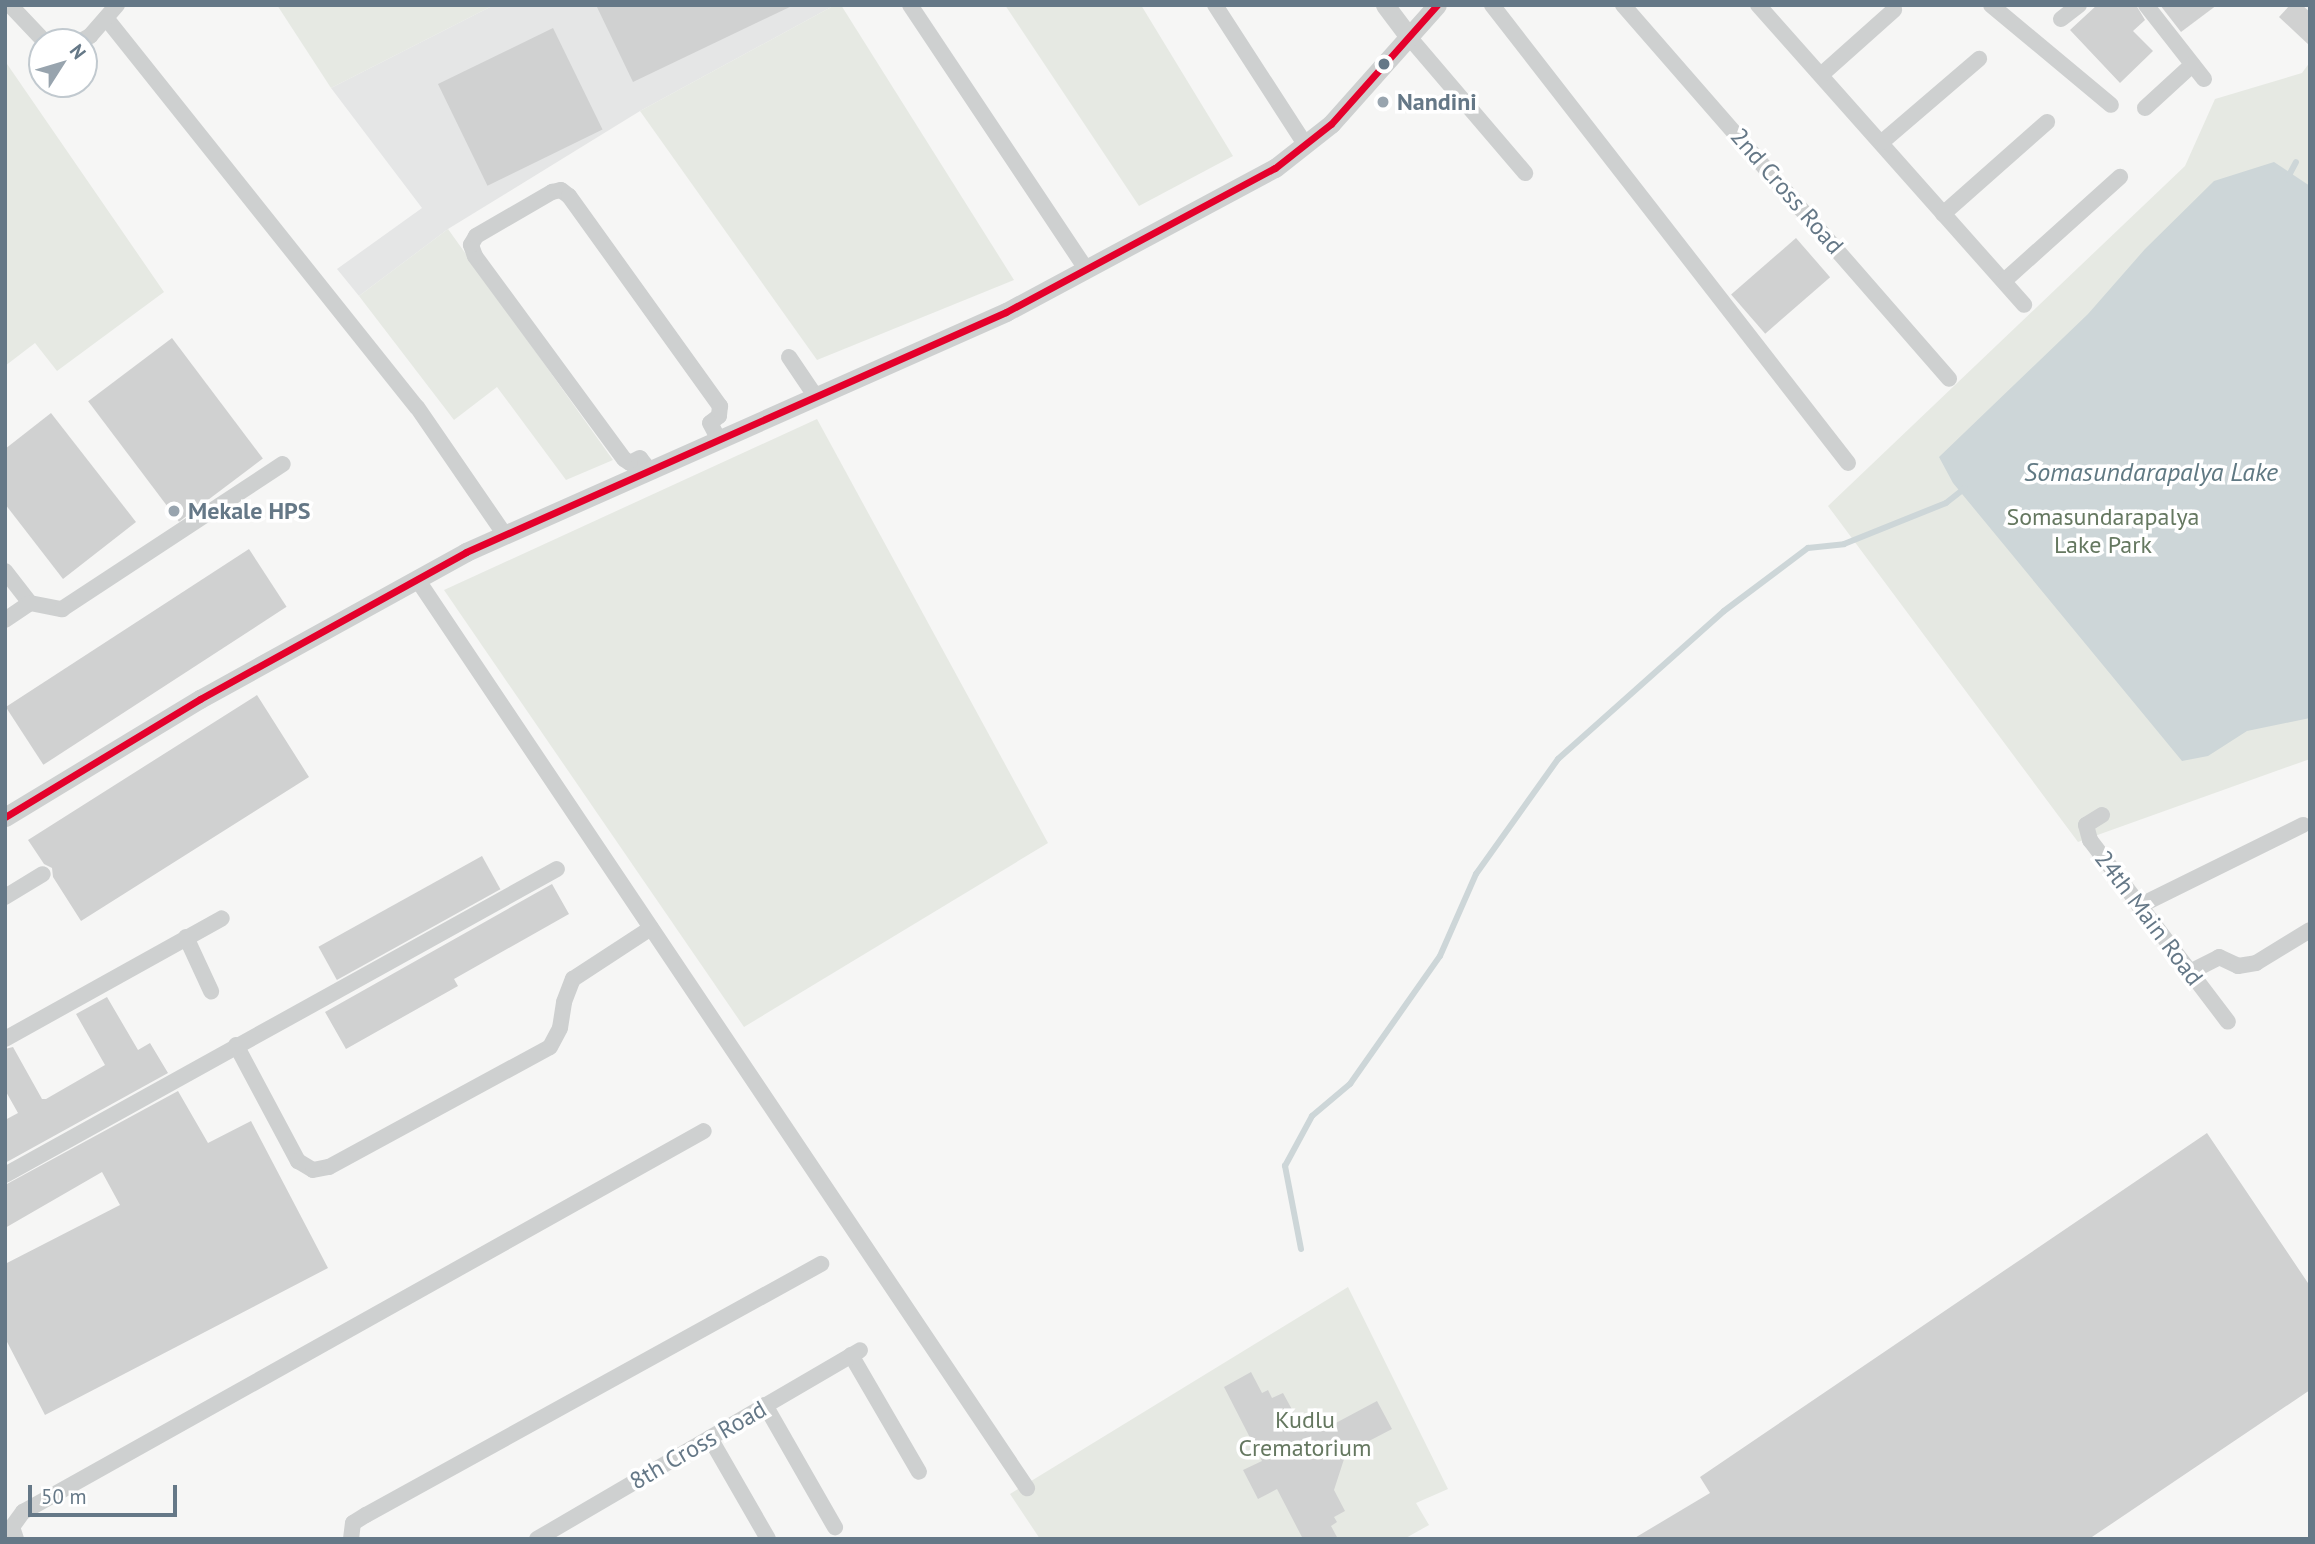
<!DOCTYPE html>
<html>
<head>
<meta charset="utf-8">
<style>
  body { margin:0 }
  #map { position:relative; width:2315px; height:1544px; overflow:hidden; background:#f6f6f5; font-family:"PT Sans",sans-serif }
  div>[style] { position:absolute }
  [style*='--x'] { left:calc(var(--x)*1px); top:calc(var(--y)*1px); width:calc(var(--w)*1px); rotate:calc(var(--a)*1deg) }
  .built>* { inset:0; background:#e5e6e6 }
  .green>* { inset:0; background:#e6e9e3 }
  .water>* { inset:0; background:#cdd6d8 }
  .stream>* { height:6px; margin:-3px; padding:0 3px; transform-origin:3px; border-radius:3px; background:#cdd6d8 }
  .building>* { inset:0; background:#d0d1d1; transform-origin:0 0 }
  .minor>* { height:16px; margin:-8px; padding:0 8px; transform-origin:8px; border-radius:8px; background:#ced0d0 }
  .tertiary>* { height:19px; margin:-9.5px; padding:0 9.5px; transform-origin:9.5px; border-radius:9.5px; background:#ced0d0 }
  .bus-1>* { height:7px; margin:-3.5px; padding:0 3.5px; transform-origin:3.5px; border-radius:3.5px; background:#e4002b }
  .dots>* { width:19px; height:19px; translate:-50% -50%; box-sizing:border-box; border:4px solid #fff; border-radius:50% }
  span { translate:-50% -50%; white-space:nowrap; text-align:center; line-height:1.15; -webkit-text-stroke:7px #fff; paint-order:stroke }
  .poi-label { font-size:24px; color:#657887; font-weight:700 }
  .left { translate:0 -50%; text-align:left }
  .street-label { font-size:24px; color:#657887 }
  .park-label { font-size:24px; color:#657860 }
  .water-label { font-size:26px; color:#607983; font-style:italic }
  .frame { position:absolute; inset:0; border:7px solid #657887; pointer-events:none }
  .north { position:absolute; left:28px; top:28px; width:70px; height:70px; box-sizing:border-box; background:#fff; border:2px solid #c1c9cf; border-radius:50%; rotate:53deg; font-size:19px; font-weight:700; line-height:28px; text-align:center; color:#657887 }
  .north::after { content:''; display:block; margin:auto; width:24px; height:32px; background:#98a4ae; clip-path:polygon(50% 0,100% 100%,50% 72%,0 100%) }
  .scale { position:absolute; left:28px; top:1485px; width:149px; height:32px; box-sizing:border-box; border:4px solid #657887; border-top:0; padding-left:9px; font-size:21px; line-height:24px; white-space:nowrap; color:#657887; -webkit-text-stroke:5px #fff; paint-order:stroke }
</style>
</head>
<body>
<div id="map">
  <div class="built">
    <i style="clip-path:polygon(494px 5px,835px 5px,640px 111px,448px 229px,359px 296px,337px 269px,422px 208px,331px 88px)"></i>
  </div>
  <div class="green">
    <i style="clip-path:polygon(277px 5px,494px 5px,331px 88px)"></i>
    <i style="clip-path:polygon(835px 5px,841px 5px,1014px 280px,817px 360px,640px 111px)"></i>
    <i style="clip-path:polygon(1005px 5px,1141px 5px,1233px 156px,1139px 206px)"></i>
    <i style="clip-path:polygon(5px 61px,164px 292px,57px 371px,35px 343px,5px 366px)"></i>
    <i style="clip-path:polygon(2310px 62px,2310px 759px,2078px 842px,1828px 506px,2185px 166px,2215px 99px,2302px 73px)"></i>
    <i style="clip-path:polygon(448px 229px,613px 460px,566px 480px,497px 387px,454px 420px,359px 296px)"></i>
    <i style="clip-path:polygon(817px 419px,1048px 843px,744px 1027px,444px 590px)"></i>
    <i style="clip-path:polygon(1348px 1287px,1448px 1489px,1416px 1503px,1429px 1525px,1404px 1539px,1040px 1539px,1010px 1494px)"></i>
  </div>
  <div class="water">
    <i style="clip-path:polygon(2274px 162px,2310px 186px,2310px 718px,2247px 731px,2208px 756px,2182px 761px,1953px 483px,1939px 457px,2088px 314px,2145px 249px,2214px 181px)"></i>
  </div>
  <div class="stream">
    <i style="--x:2287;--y:179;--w:19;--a:-62"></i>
    <i style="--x:1301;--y:1249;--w:85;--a:-100.9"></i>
    <i style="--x:1285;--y:1166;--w:57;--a:-61.6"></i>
    <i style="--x:1312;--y:1116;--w:50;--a:-40.1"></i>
    <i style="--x:1350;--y:1084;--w:156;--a:-54.9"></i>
    <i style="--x:1440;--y:956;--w:90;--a:-66.3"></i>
    <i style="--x:1476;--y:874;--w:141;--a:-54.5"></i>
    <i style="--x:1558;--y:759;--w:222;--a:-41.7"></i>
    <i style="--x:1724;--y:611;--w:105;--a:-36.9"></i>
    <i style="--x:1808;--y:548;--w:36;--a:-6"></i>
    <i style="--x:1844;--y:544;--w:110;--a:-21.9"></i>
    <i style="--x:1946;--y:503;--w:24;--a:-38"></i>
  </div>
  <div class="building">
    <i style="clip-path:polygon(596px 5px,794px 5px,633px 82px)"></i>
    <i style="clip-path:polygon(2097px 5px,2136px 5px,2145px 20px,2133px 31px,2153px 51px,2120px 83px,2070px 30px)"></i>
    <i style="clip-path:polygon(2160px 5px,2217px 5px,2181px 32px)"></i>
    <i style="clip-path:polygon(2290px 5px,2302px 5px,2310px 12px,2310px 46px,2279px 17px)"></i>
    <i style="left:553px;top:28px;width:113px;height:128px;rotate:64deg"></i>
    <i style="left:1796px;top:238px;width:52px;height:86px;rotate:49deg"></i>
    <i style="left:172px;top:338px;width:151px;height:105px;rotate:53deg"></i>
    <i style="clip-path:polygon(51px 413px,136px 522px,63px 579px,5px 504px,5px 449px)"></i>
    <i style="left:249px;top:549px;width:69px;height:290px;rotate:57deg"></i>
    <i style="clip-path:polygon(257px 695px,309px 777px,81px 921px,53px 877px,52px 868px,44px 864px,28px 840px)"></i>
    <i style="left:482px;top:856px;width:38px;height:187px;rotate:61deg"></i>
    <i style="clip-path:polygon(552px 884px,569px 914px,454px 979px,458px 986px,346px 1049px,325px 1012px)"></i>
    <i style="clip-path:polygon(107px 997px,138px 1050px,150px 1043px,168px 1073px,5px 1163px,5px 1120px,18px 1113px,5px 1090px,5px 1049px,13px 1047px,42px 1099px,46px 1099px,105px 1065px,76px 1014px)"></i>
    <i style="clip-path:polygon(178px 1091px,208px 1143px,251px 1121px,328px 1268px,45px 1415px,5px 1338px,5px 1264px,120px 1205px,102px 1172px,5px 1228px,5px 1185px)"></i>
    <i style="clip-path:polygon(2207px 1133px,2310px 1286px,2310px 1390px,2089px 1539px,1633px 1539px,1710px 1493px,1700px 1477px)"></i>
    <i style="clip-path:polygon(1251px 1372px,1262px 1393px,1268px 1390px,1272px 1398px,1283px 1393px,1295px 1415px,1332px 1425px,1377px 1401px,1392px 1429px,1346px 1453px,1334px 1490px,1345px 1511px,1334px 1517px,1337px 1522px,1331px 1526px,1338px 1539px,1303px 1539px,1277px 1489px,1258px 1499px,1243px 1470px,1262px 1461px,1224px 1387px)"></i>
  </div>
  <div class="minor">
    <i style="--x:10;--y:5;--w:51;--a:46.6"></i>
    <i style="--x:910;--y:5;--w:317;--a:56.3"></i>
    <i style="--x:1215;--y:5;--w:166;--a:57.1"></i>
    <i style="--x:1492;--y:5;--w:580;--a:52.14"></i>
    <i style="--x:1623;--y:5;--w:496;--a:48.9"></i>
    <i style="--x:1758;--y:5;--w:401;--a:48.4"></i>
    <i style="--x:1991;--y:5;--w:156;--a:39.8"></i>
    <i style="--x:2146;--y:5;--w:94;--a:51.9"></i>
    <i style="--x:106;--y:18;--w:498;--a:51.4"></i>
    <i style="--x:417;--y:407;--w:155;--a:55.5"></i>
    <i style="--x:2061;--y:19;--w:23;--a:-38"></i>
    <i style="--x:1409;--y:37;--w:179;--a:49.5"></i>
    <i style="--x:79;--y:42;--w:13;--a:-29"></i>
    <i style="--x:90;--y:36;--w:41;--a:-48.9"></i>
    <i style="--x:1821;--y:75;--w:98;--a:-41.7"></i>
    <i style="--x:2145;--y:108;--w:64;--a:-42.5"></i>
    <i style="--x:1882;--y:142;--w:128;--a:-40.6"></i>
    <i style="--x:1943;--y:214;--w:139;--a:-41.5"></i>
    <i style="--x:2004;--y:281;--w:156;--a:-41.9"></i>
    <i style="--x:789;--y:357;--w:48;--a:56"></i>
    <i style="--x:650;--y:471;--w:16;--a:-128"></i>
    <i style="--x:640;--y:458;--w:11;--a:153"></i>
    <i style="--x:630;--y:463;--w:7;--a:-146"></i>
    <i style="--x:624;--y:459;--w:252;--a:-126.3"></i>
    <i style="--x:475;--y:256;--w:12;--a:-110"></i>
    <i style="--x:471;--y:245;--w:10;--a:-61"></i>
    <i style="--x:476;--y:236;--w:88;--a:-30.1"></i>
    <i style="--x:552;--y:192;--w:9;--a:-13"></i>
    <i style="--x:561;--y:190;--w:10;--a:37"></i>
    <i style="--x:569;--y:196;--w:259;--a:54.3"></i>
    <i style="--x:720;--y:406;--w:10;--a:96"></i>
    <i style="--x:719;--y:416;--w:11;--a:142"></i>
    <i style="--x:710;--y:423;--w:19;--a:62"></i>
    <i style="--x:5;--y:571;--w:41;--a:52"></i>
    <i style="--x:30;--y:603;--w:30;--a:146"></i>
    <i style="--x:417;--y:579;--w:1095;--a:56.14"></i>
    <i style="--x:30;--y:603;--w:33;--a:11"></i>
    <i style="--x:62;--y:609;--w:264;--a:-33.3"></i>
    <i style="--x:2102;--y:815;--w:19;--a:148"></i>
    <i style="--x:2086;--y:825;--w:16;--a:75"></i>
    <i style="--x:2090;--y:840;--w:228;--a:52.8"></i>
    <i style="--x:5;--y:897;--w:44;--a:-31.2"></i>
    <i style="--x:2139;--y:906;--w:183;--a:-26.3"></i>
    <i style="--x:186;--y:937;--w:60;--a:65.2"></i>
    <i style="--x:2190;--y:972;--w:33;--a:-27"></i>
    <i style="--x:2219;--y:957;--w:21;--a:25"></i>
    <i style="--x:2238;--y:966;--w:18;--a:-9"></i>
    <i style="--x:2256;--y:963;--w:63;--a:-31.4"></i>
    <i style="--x:5;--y:1039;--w:248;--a:-29.1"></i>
    <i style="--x:236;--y:1045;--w:132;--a:61.9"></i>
    <i style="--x:298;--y:1161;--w:17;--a:31"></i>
    <i style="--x:313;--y:1170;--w:16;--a:-11"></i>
    <i style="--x:329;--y:1167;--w:251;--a:-28.5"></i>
    <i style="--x:550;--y:1047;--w:21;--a:-62"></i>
    <i style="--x:560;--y:1028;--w:26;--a:-81"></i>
    <i style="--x:564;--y:1002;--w:25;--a:-69"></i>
    <i style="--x:573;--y:979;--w:93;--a:-33.2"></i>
    <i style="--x:5;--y:1175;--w:631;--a:-29"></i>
    <i style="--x:851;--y:1355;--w:135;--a:59.8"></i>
    <i style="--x:765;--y:1405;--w:141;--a:60.2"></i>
    <i style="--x:710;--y:1438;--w:116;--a:60.1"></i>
    <i style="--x:16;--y:1539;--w:13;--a:-108"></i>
    <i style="--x:12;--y:1527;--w:19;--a:-54"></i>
    <i style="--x:23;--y:1512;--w:780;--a:-29.23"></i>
    <i style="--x:351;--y:1539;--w:16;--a:-83"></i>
    <i style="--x:353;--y:1523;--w:15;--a:-32"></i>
    <i style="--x:366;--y:1515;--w:520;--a:-28.88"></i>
    <i style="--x:537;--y:1539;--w:374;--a:-30.3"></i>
  </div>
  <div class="tertiary">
    <i style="--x:1385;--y:5;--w:40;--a:53"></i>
    <i style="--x:5;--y:817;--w:228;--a:-31.2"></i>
    <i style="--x:200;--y:699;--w:304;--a:-28.9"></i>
    <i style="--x:466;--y:552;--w:591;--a:-23.96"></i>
    <i style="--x:1006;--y:312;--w:305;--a:-28.2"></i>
    <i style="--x:1275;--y:168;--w:71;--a:-38.2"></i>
    <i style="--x:1331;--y:124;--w:159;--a:-48.3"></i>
  </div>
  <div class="bus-1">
    <i style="--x:5;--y:817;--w:228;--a:-31.2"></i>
    <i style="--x:200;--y:699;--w:304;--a:-28.9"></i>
    <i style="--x:466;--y:552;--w:591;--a:-23.96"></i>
    <i style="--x:1006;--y:312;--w:305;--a:-28.2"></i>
    <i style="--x:1275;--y:168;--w:71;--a:-38.2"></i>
    <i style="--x:1331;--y:124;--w:159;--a:-48.3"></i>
  </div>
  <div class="dots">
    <i style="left:1384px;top:64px;background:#657887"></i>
    <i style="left:1383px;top:102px;background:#98a4ae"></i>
    <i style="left:174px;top:511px;background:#98a4ae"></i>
  </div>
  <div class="poi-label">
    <span class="left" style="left:1397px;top:102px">Nandini</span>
    <span class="left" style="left:188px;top:511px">Mekale HPS</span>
  </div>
  <div class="street-label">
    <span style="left:1787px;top:191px;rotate:49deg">2nd Cross Road</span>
    <span style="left:2149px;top:918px;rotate:53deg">24th Main Road</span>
    <span style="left:698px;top:1445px;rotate:-30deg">8th Cross Road</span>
  </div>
  <div class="park-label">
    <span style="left:2103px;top:531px">Somasundarapalya<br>Lake Park</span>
    <span style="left:1305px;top:1434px">Kudlu<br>Crematorium</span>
  </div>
  <div class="water-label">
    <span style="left:2151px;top:472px">Somasundarapalya Lake</span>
  </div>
  <div class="frame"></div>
  <div class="north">N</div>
  <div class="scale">50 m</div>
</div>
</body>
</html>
